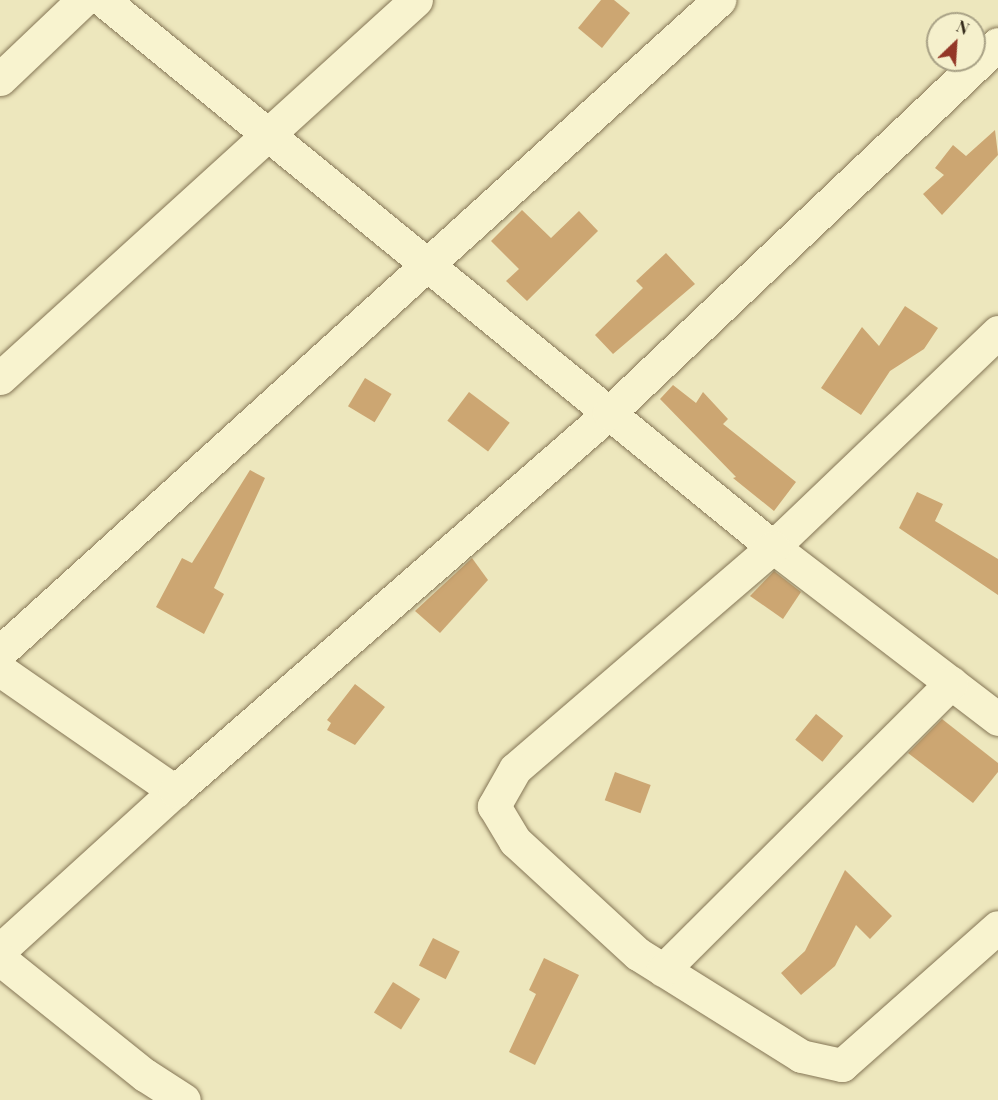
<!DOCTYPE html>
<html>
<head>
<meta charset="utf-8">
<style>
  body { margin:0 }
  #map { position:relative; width:998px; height:1100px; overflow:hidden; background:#ede7bd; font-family:"Playfair Display",serif }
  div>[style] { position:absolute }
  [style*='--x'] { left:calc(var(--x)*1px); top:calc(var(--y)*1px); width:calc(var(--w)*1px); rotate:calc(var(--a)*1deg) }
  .building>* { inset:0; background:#cca672; transform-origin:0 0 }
  .roads { filter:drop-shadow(0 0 2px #857656) drop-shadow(0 0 2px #857656) }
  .street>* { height:33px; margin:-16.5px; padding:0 16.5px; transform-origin:16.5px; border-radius:16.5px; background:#f8f3cf }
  span { translate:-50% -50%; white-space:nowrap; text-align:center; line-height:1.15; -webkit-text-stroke:4.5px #f5f0cc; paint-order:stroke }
  .north { position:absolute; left:926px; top:12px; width:60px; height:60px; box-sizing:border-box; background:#f5f0cc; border:2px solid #a8a185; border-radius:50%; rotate:25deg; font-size:16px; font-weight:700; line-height:24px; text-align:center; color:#342b1b }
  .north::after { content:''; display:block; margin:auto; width:21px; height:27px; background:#933727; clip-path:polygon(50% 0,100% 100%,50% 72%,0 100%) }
</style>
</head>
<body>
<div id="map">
  <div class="building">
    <i style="clip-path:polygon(601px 0,614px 0,630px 13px,602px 48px,578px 28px)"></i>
    <i style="clip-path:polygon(995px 130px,998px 155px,942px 215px,923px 194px,944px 175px,935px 168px,953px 145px,966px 156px)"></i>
    <i style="clip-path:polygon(522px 210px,551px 238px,579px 211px,598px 231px,527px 301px,506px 281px,519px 269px,491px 241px)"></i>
    <i style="clip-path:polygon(666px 253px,695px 284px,613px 354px,595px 335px,643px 288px,636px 281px)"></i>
    <i style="clip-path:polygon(905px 306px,938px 328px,924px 349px,890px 371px,861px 415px,821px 388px,862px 327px,879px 346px)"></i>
    <i style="left:365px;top:378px;width:31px;height:33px;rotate:31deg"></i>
    <i style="clip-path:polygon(673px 385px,696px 403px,703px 392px,728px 419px,723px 424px,796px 482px,774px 511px,733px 478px,736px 477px,660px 399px)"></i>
    <i style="left:469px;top:392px;width:51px;height:36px;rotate:37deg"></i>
    <i style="clip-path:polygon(250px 470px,265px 478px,214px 588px,224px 594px,204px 634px,156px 607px,182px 558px,192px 563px)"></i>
    <i style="clip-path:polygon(917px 492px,943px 504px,935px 521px,998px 559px,998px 595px,899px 528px)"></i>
    <i style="clip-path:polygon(472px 558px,488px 580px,440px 633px,415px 611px)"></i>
    <i style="clip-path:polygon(774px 571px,801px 592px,783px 619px,750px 596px)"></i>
    <i style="clip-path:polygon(355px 684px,385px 707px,355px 745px,327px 730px,331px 723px,327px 720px)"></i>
    <i style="left:816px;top:714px;width:35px;height:33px;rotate:39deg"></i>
    <i style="clip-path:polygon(942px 719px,998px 763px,998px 772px,973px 803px,908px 753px)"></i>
    <i style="left:615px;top:772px;width:38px;height:30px;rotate:20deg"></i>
    <i style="clip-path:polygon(845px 870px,892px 916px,870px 939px,856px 925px,835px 966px,801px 995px,781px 973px,805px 951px)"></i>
    <i style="left:433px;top:938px;width:30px;height:31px;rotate:27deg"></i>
    <i style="clip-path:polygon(544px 958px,579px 975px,535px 1065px,509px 1052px,536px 994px,529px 990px)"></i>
    <i style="left:393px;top:982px;width:32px;height:36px;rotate:32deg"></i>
  </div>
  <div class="roads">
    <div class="street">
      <i style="--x:103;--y:0;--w:865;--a:39.23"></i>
      <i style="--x:773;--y:547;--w:283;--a:37.4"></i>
      <i style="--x:0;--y:79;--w:115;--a:-43.6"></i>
      <i style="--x:998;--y:332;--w:311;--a:136.3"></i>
      <i style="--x:773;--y:547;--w:340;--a:139.3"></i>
      <i style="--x:515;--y:769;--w:43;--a:119.6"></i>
      <i style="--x:494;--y:806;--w:41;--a:59"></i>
      <i style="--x:515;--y:841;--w:167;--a:42.6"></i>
      <i style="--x:638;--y:954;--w:192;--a:32"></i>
      <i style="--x:801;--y:1056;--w:42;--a:12.4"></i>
      <i style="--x:842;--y:1065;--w:208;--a:-41.5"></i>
      <i style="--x:0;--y:378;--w:562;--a:-42.26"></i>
      <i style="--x:0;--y:652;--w:971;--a:-42.2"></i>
      <i style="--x:0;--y:670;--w:213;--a:34.7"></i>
      <i style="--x:0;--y:950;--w:236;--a:-42.3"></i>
      <i style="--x:175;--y:791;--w:576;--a:-41.05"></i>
      <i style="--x:609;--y:413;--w:536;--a:-43.49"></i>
      <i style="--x:0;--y:959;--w:186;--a:38.7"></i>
      <i style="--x:145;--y:1075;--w:46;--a:32.7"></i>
      <i style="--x:663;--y:970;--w:407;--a:-44.9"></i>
    </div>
  </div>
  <div class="north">N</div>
</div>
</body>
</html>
